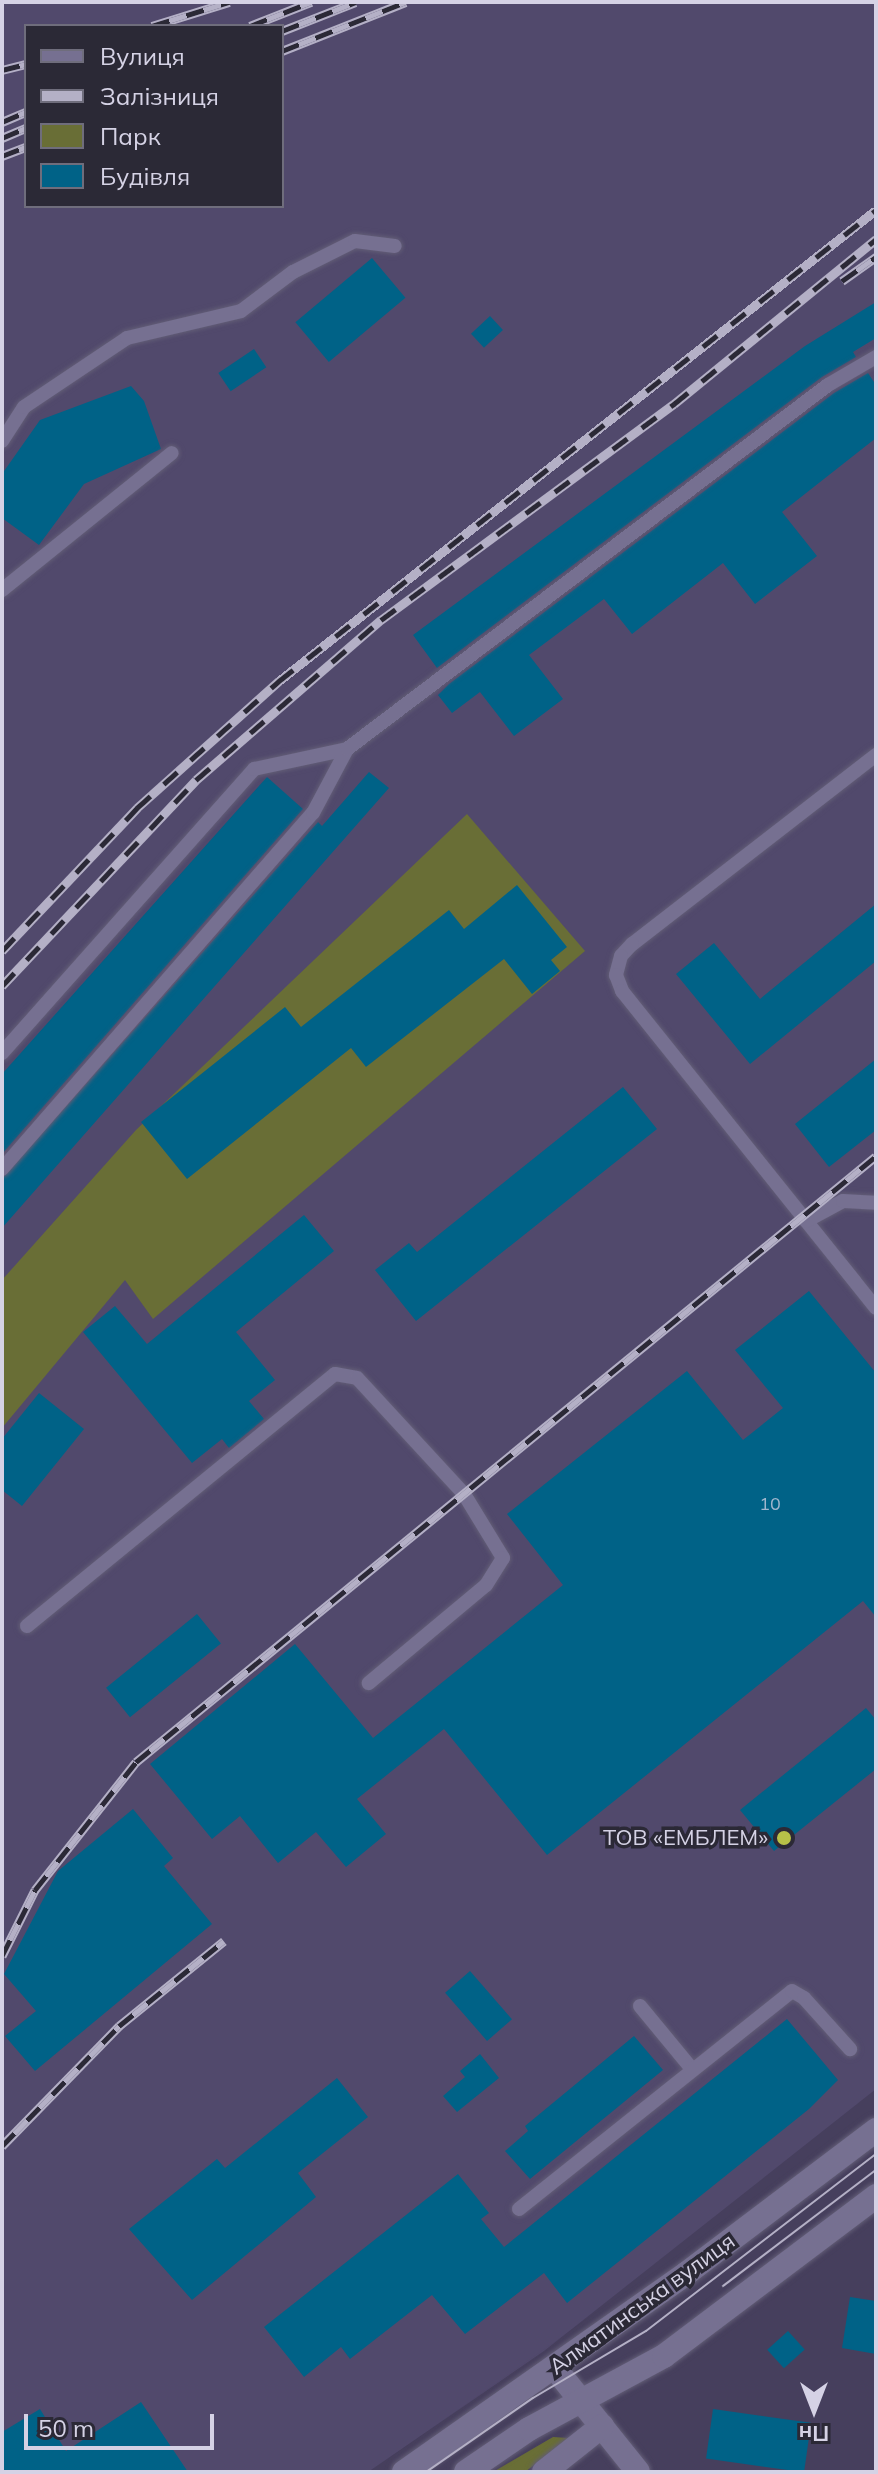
<!DOCTYPE html>
<html>
<head>
<meta charset="utf-8">
<style>
  body { margin:0 }
  #map { position:relative; width:878px; height:2474px; overflow:hidden; background:#463f5d; font-family:Mulish,sans-serif }
  div>[style] { position:absolute }
  [style*='--x'] { left:calc(var(--x)*1px); top:calc(var(--y)*1px); width:calc(var(--w)*1px); rotate:calc(var(--a)*1deg) }
  .built>* { inset:0; background:#51496c }
  .green>* { inset:0; background:#696e36 }
  .building>* { inset:0; background:#006287; transform-origin:0 0 }
  .roads { filter:drop-shadow(0 0 2px #625d76) drop-shadow(0 0 2px #625d76) }
  .service>* { height:14px; margin:-7px; padding:0 7px; transform-origin:7px; border-radius:7px; background:#767091 }
  .minor>* { height:24px; margin:-12px; padding:0 12px; transform-origin:12px; border-radius:12px; background:#767091 }
  .tertiary>* { height:24px; margin:-12px; padding:0 12px; transform-origin:12px; border-radius:12px; background:#767091 }
  .tram>* { height:2px; margin:-1px; padding:0 1px; transform-origin:1px; border-radius:1px; background:#b4b0c6 }
  .rail>* { height:9px; margin-top:-4.5px; transform-origin:0; background:repeating-linear-gradient(90deg,#2b2936 0 18px,#b4b0c6 0 36px); box-sizing:border-box; border-block:2px solid #b4b0c6 }
  .dots>* { width:22px; height:22px; translate:-50% -50%; box-sizing:border-box; border:4px solid #2b2936; border-radius:50% }
  span { translate:-50% -50%; white-space:nowrap; text-align:center; line-height:1.15; -webkit-text-stroke:7px #2b2936; paint-order:stroke }
  .number-label { font-size:18px; color:#a0b6ce }
  .number-label span { -webkit-text-stroke-width:0 }
  .poi-label { font-size:22px; color:#d5d2e5 }
  .right { translate:-100% -50%; text-align:right }
  .street-label { font-size:22px; color:#d5d2e5 }
  .frame { position:absolute; inset:0; border:4px solid #d5d2e5; pointer-events:none }
  .legend { position:absolute; left:24px; top:24px; width:260px; height:184px; box-sizing:border-box; background:#2b2936; border:2px solid #6f6d7c; margin:0; padding:10px 14px; list-style:none; font-size:24px; color:#d5d2e5 }
  .legend li { display:flex; align-items:center; gap:16px; height:40px }
  .legend b { width:40px; border:2px solid #6f6d7c }
  .north { position:absolute; left:774px; top:2370px; width:80px; height:80px; -webkit-text-stroke:6px #2b2936; paint-order:stroke; rotate:180deg; font-size:22px; font-weight:700; line-height:32px; text-align:center; color:#d5d2e5 }
  .north::after { content:''; display:block; margin:auto; width:28px; height:36px; background:#d5d2e5; clip-path:polygon(50% 0,100% 100%,50% 72%,0 100%) }
  .scale { position:absolute; left:24px; top:2414px; width:190px; height:36px; box-sizing:border-box; border:4px solid #d5d2e5; border-top:0; padding-left:10px; font-size:24px; line-height:28px; white-space:nowrap; color:#d5d2e5; -webkit-text-stroke:6px #2b2936; paint-order:stroke }
</style>
</head>
<body>
<div id="map">
  <div class="built">
    <i style="clip-path:polygon(evenodd,2px 2px,876px 2px,876px 2089px,544px 2351px,368px 2472px,2px 2472px,2px 2px,26px 26px,282px 26px,282px 206px,26px 206px,26px 26px)"></i>
  </div>
  <div class="green">
    <i style="clip-path:polygon(467px 814px,585px 951px,153px 1319px,125px 1280px,2px 1428px,2px 1280px,136px 1130px)"></i>
    <i style="clip-path:polygon(553px 2437px,569px 2438px,525px 2472px,493px 2472px)"></i>
  </div>
  <div class="building">
    <i style="left:372px;top:258px;width:52px;height:100px;rotate:50deg"></i>
    <i style="clip-path:polygon(876px 302px,876px 338px,853px 352px,856px 357px,822px 377px,437px 668px,413px 635px,805px 346px)"></i>
    <i style="left:490px;top:316px;width:19px;height:26px;rotate:47deg"></i>
    <i style="left:254px;top:349px;width:22px;height:43px;rotate:56deg"></i>
    <i style="clip-path:polygon(868px 373px,876px 385px,876px 438px,782px 512px,817px 556px,755px 604px,723px 563px,632px 634px,604px 599px,529px 655px,563px 699px,514px 736px,480px 692px,452px 713px,438px 695px,449px 684px,834px 393px)"></i>
    <i style="clip-path:polygon(131px 386px,144px 401px,161px 449px,84px 484px,39px 545px,2px 518px,2px 474px,40px 420px)"></i>
    <i style="clip-path:polygon(369px 772px,389px 788px,2px 1228px,2px 1179px,318px 822px,322px 826px)"></i>
    <i style="clip-path:polygon(267px 777px,303px 809px,2px 1154px,2px 1074px)"></i>
    <i style="clip-path:polygon(517px 885px,567px 947px,551px 960px,560px 971px,532px 994px,504px 959px,366px 1067px,351px 1048px,187px 1179px,141px 1122px,285px 1007px,301px 1027px,449px 910px,464px 929px)"></i>
    <i style="clip-path:polygon(876px 904px,876px 961px,750px 1064px,676px 974px,714px 943px,760px 999px)"></i>
    <i style="clip-path:polygon(876px 1059px,876px 1130px,829px 1167px,795px 1124px)"></i>
    <i style="clip-path:polygon(623px 1087px,657px 1129px,416px 1321px,375px 1270px,409px 1243px,417px 1252px)"></i>
    <i style="clip-path:polygon(304px 1215px,334px 1251px,236px 1332px,275px 1380px,249px 1401px,264px 1419px,229px 1448px,222px 1439px,192px 1463px,83px 1332px,115px 1306px,147px 1344px)"></i>
    <i style="clip-path:polygon(809px 1291px,876px 1373px,876px 1617px,863px 1601px,547px 1855px,444px 1729px,357px 1799px,386px 1834px,346px 1867px,316px 1832px,278px 1863px,240px 1816px,212px 1839px,150px 1764px,295px 1644px,373px 1738px,563px 1585px,507px 1514px,687px 1371px,743px 1440px,783px 1408px,735px 1350px)"></i>
    <i style="clip-path:polygon(39px 1393px,84px 1429px,22px 1506px,2px 1490px,2px 1439px)"></i>
    <i style="left:197px;top:1614px;width:38px;height:117px;rotate:51deg"></i>
    <i style="clip-path:polygon(866px 1708px,876px 1720px,876px 1769px,774px 1851px,740px 1810px)"></i>
    <i style="clip-path:polygon(133px 1809px,173px 1858px,164px 1866px,212px 1924px,35px 2071px,5px 2036px,36px 2011px,4px 1974px,58px 1871px)"></i>
    <i style="left:470px;top:1971px;width:64px;height:33px;rotate:49deg"></i>
    <i style="clip-path:polygon(787px 2019px,838px 2080px,809px 2109px,567px 2303px,544px 2273px,465px 2334px,432px 2295px,350px 2359px,341px 2347px,304px 2377px,264px 2327px,458px 2174px,489px 2213px,481px 2219px,504px 2247px)"></i>
    <i style="clip-path:polygon(634px 2036px,663px 2070px,530px 2179px,505px 2151px,528px 2131px,525px 2126px)"></i>
    <i style="clip-path:polygon(480px 2054px,499px 2078px,457px 2112px,443px 2096px,465px 2077px,460px 2071px)"></i>
    <i style="clip-path:polygon(337px 2078px,368px 2117px,298px 2173px,316px 2197px,192px 2300px,129px 2229px,217px 2159px,225px 2168px)"></i>
    <i style="clip-path:polygon(850px 2297px,876px 2301px,876px 2354px,842px 2348px)"></i>
    <i style="left:788px;top:2331px;width:25px;height:28px;rotate:48deg"></i>
    <i style="clip-path:polygon(141px 2402px,188px 2472px,2px 2472px,2px 2432px,40px 2409px,66px 2451px)"></i>
    <i style="left:713px;top:2409px;width:99px;height:50px;rotate:8deg"></i>
  </div>
  <div class="roads">
    <div class="service">
      <i style="--x:2;--y:441;--w:40;--a:-57.1"></i>
      <i style="--x:24;--y:407;--w:124;--a:-33.8"></i>
      <i style="--x:127;--y:338;--w:117;--a:-13.3"></i>
      <i style="--x:241;--y:311;--w:65;--a:-36.9"></i>
      <i style="--x:293;--y:272;--w:69;--a:-26.6"></i>
      <i style="--x:355;--y:241;--w:40;--a:7.1"></i>
      <i style="--x:2;--y:590;--w:218;--a:-38.9"></i>
      <i style="--x:876;--y:755;--w:309;--a:142.2"></i>
      <i style="--x:632;--y:944;--w:16;--a:133"></i>
      <i style="--x:621;--y:956;--w:20;--a:105"></i>
      <i style="--x:616;--y:975;--w:17;--a:69"></i>
      <i style="--x:622;--y:991;--w:406;--a:51.3"></i>
      <i style="--x:2;--y:1053;--w:380;--a:-48.4"></i>
      <i style="--x:254;--y:769;--w:95;--a:-12.1"></i>
      <i style="--x:2;--y:1169;--w:473;--a:-48.9"></i>
      <i style="--x:313;--y:813;--w:72;--a:-62"></i>
      <i style="--x:347;--y:749;--w:603;--a:-37.12"></i>
      <i style="--x:828;--y:385;--w:56;--a:-30.3"></i>
      <i style="--x:806;--y:1221;--w:42;--a:-28.4"></i>
      <i style="--x:843;--y:1201;--w:33;--a:3"></i>
      <i style="--x:27;--y:1626;--w:398;--a:-39.3"></i>
      <i style="--x:335;--y:1374;--w:22;--a:10"></i>
      <i style="--x:357;--y:1378;--w:158;--a:47.3"></i>
      <i style="--x:464;--y:1494;--w:75;--a:58.6"></i>
      <i style="--x:503;--y:1558;--w:32;--a:122"></i>
      <i style="--x:486;--y:1585;--w:153;--a:140.1"></i>
      <i style="--x:640;--y:2006;--w:82;--a:50.5"></i>
      <i style="--x:519;--y:2209;--w:349;--a:-38.6"></i>
      <i style="--x:792;--y:1991;--w:14;--a:30"></i>
      <i style="--x:804;--y:1998;--w:69;--a:48"></i>
    </div>
    <div class="minor">
      <i style="--x:554;--y:2367;--w:134;--a:51.3"></i>
      <i style="--x:544;--y:2472;--w:74;--a:-38.4"></i>
    </div>
    <div class="tertiary">
      <i style="--x:404;--y:2472;--w:346;--a:-35.1"></i>
      <i style="--x:687;--y:2273;--w:237;--a:-37.1"></i>
      <i style="--x:466;--y:2472;--w:76;--a:-34.3"></i>
      <i style="--x:529;--y:2429;--w:153;--a:-28.4"></i>
      <i style="--x:664;--y:2356;--w:266;--a:-37"></i>
    </div>
  </div>
  <div class="tram">
    <i style="--x:723;--y:2286;--w:192;--a:-37.2"></i>
    <i style="--x:426;--y:2472;--w:130;--a:-34.7"></i>
    <i style="--x:533;--y:2398;--w:131;--a:-30.7"></i>
    <i style="--x:646;--y:2331;--w:290;--a:-37.6"></i>
  </div>
  <div class="rail">
    <i style="--x:152;--y:26;--w:81;--a:-17.3"></i>
    <i style="--x:250;--y:26;--w:66;--a:-21.5"></i>
    <i style="--x:282;--y:31;--w:79;--a:-21.4"></i>
    <i style="--x:282;--y:51;--w:133;--a:-21.6"></i>
    <i style="--x:2;--y:70;--w:25;--a:-14"></i>
    <i style="--x:2;--y:122;--w:26;--a:-23"></i>
    <i style="--x:2;--y:138;--w:26;--a:-23"></i>
    <i style="--x:2;--y:156;--w:26;--a:-21"></i>
    <i style="--x:842;--y:281;--w:42;--a:-35.2"></i>
    <i style="--x:2;--y:951;--w:197;--a:-46.6"></i>
    <i style="--x:137;--y:808;--w:191;--a:-41.8"></i>
    <i style="--x:279;--y:681;--w:760;--a:-38.27"></i>
    <i style="--x:2;--y:986;--w:283;--a:-46.7"></i>
    <i style="--x:196;--y:780;--w:245;--a:-40.9"></i>
    <i style="--x:381;--y:620;--w:364;--a:-36.4"></i>
    <i style="--x:674;--y:404;--w:261;--a:-39.2"></i>
    <i style="--x:2;--y:1956;--w:74;--a:-63.4"></i>
    <i style="--x:35;--y:1890;--w:163;--a:-51.7"></i>
    <i style="--x:136;--y:1762;--w:956;--a:-39.31"></i>
    <i style="--x:2;--y:2146;--w:168;--a:-45.7"></i>
    <i style="--x:119;--y:2026;--w:135;--a:-39"></i>
  </div>
  <div class="dots">
    <i style="left:784px;top:1838px;background:#b7c148"></i>
  </div>
  <div class="number-label">
    <span style="left:770px;top:1504px">10</span>
  </div>
  <div class="poi-label">
    <span class="right" style="left:768px;top:1838px">ТОВ «ЕМБЛЕМ»</span>
  </div>
  <div class="street-label">
    <span style="left:642px;top:2304px;rotate:-36deg">Алматинська вулиця</span>
  </div>
  <div class="frame"></div>
  <ul class="legend">
  <li><b style="height:10px;background:#767091"></b>Вулиця</li>
  <li><b style="height:10px;background:#b4b0c6"></b>Залізниця</li>
  <li><b style="height:22px;background:#696e36"></b>Парк</li>
  <li><b style="height:22px;background:#006287"></b>Будівля</li>
  </ul>
  <div class="north">Пн</div>
  <div class="scale">50 m</div>
</div>
</body>
</html>
